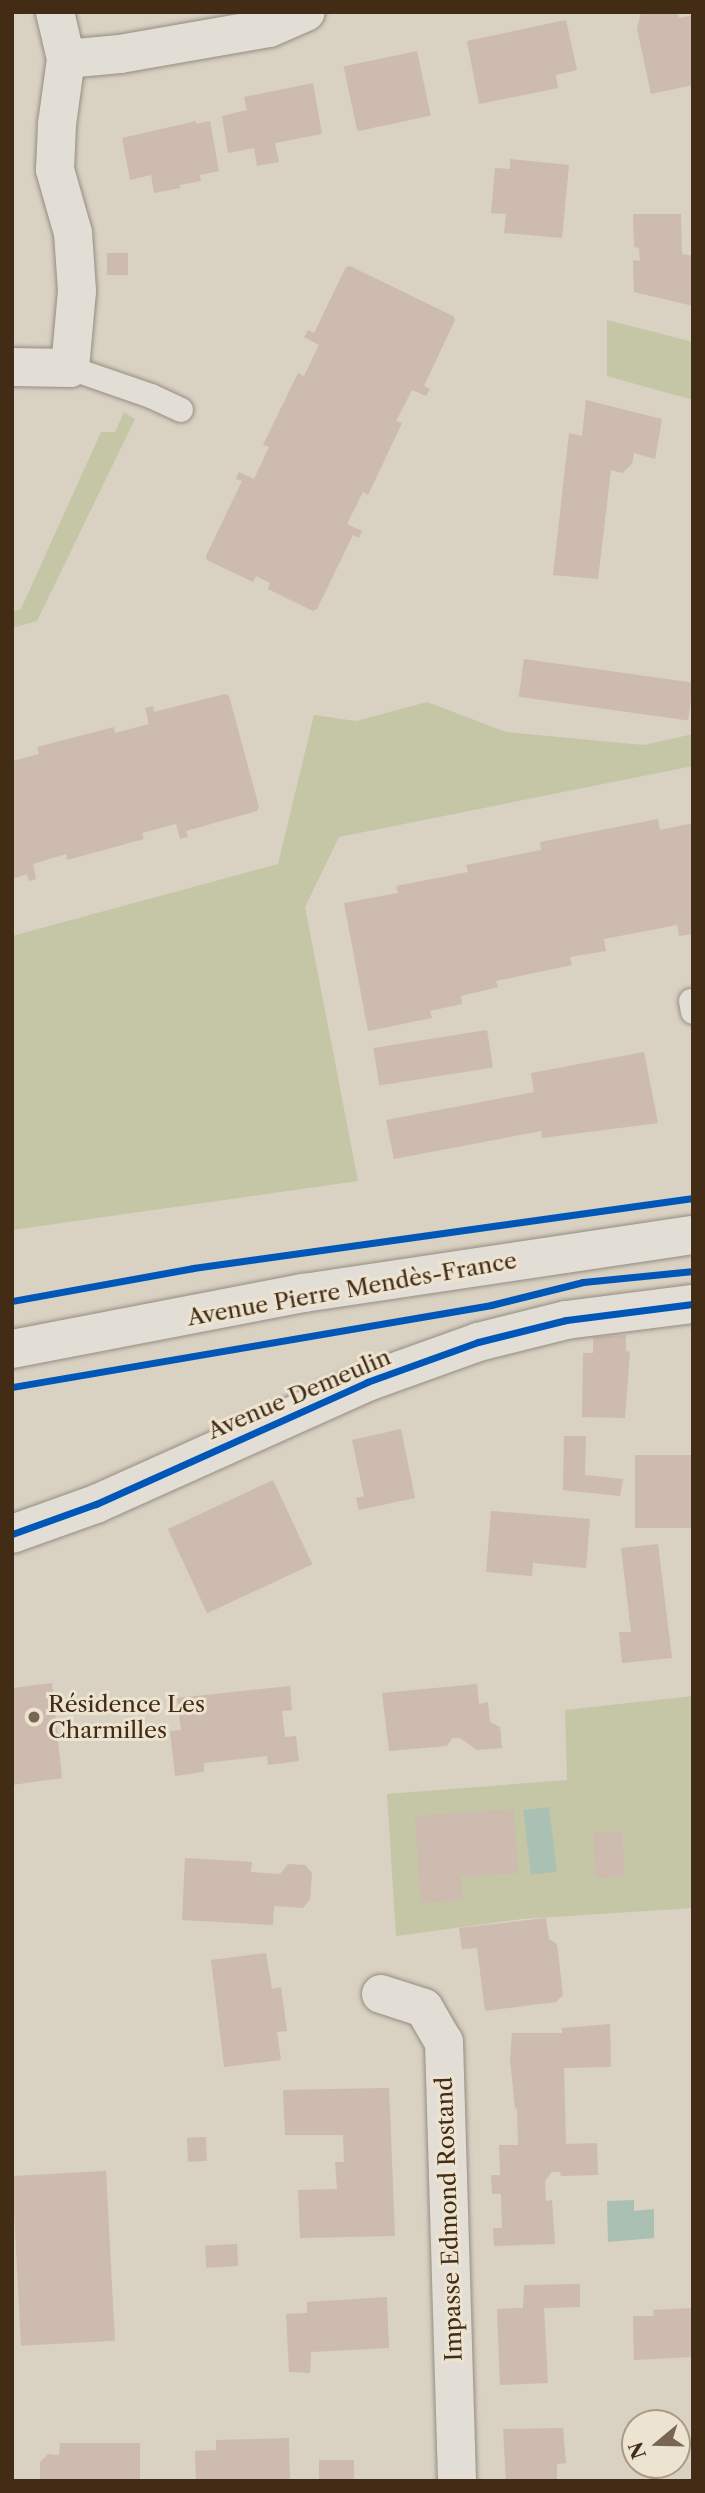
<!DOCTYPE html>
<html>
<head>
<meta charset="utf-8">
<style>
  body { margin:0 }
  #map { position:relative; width:705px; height:2493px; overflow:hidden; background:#d9d1c2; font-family:"Libre Caslon Text",serif }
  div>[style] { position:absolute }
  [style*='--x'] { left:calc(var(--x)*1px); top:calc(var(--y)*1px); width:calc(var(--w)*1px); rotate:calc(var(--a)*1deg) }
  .green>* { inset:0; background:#c4c6a6 }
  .water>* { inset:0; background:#aac0b2; transform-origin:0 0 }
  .building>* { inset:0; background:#ccbbae; transform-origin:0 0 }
  .roads { filter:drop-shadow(0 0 2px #948d82) drop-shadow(0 0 2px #948d82) }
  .lane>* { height:24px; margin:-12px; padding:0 12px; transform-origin:12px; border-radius:12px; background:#e2ded6 }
  .street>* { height:38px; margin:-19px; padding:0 19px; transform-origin:19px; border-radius:19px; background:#e2ded6 }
  .secondary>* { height:38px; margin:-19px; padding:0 19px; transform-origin:19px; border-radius:19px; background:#e2ded6 }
  .cycleway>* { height:7px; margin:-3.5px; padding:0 3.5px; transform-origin:3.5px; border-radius:3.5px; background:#0057b8 }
  .dots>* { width:19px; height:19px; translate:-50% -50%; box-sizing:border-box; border:4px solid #ede3d1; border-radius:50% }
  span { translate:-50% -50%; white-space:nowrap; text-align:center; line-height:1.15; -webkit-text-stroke:6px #ede3d1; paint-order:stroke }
  .street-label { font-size:23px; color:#432c15 }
  .poi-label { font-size:23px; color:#432c15 }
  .left { translate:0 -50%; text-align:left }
  .frame { position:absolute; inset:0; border:14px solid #432c15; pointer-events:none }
  .north { position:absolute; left:621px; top:2409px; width:70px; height:70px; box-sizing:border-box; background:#ede3d1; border:2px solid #a99a86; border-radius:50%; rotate:251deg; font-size:19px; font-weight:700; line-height:28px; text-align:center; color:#432c15 }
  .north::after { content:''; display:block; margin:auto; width:24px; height:32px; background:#786652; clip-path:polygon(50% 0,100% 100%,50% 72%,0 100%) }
</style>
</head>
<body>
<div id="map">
  <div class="green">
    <i style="clip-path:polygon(607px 320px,693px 342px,693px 400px,607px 376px)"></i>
    <i style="clip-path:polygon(124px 412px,135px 419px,37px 621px,12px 628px,12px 612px,21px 609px,101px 432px,115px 432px)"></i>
    <i style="clip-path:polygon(427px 702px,506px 732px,644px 745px,693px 734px,693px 766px,339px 837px,305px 907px,358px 1181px,12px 1230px,12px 936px,278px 864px,314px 715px,356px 721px)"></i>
    <i style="clip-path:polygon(693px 1696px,693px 1908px,522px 1919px,396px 1936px,387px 1794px,567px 1780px,565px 1710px)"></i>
  </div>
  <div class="water">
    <i style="left:549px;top:1807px;width:65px;height:26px;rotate:83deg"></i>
    <i style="clip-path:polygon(634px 2200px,634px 2211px,654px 2209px,654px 2238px,608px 2242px,607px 2201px)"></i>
  </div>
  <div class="building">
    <i style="clip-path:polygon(641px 12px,677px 12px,679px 18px,693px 15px,693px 85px,651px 94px,637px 29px)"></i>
    <i style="clip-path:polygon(566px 20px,577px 70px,556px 75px,558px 88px,479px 104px,467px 41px)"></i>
    <i style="left:417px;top:51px;width:66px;height:75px;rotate:78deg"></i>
    <i style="clip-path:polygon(313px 83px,322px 134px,275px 143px,279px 162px,257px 166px,254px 148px,228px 153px,222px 116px,247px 110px,244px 97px)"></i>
    <i style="clip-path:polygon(196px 121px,196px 124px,210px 121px,219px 171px,200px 175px,201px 181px,180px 185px,180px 188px,154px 193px,151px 175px,130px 180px,122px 138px)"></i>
    <i style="clip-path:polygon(510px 159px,569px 165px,562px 238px,504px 233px,506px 214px,491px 213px,495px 168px,510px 169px)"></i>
    <i style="clip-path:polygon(633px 214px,681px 214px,682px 254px,693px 256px,693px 306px,634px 292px,633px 260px,640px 261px,639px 248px,634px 247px)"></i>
    <i style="left:107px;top:253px;width:21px;height:22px"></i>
    <i style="clip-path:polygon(350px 266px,453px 316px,455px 320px,424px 386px,430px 389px,426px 396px,412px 390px,396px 421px,402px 423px,368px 495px,363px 492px,347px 524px,362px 531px,359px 538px,353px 535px,317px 609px,313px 611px,268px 589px,270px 583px,256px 576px,253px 582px,207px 560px,206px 556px,242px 481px,236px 479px,239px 472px,254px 479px,269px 447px,263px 445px,298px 373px,304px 376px,319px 345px,304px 337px,308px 330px,314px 333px,346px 267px)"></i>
    <i style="clip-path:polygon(586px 400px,662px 419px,655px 459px,634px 453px,632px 464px,622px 473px,611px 470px,598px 579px,553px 575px,569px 433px,582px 436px)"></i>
    <i style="left:524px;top:659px;width:171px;height:38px;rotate:8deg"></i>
    <i style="clip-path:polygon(225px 694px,229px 696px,259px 807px,257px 811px,186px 831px,188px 837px,180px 839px,176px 824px,142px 833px,144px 839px,67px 860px,66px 854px,33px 864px,36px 879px,29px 881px,27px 874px,12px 879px,12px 761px,39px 754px,37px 747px,114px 727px,115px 733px,149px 724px,145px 708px,153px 706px,154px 712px)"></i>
    <i style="clip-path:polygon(658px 819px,660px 830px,693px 823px,693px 934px,679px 936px,677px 925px,604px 939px,606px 951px,570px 957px,572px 965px,496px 981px,498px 987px,461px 996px,462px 1004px,430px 1011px,432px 1018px,368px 1031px,344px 903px,398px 893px,396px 886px,468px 872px,466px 865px,541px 850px,540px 842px)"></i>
    <i style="left:487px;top:1030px;width:38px;height:115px;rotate:81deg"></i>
    <i style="clip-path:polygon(644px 1052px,658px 1123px,542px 1138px,541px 1131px,394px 1159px,386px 1120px,534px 1092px,531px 1073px)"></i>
    <i style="clip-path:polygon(626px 1335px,626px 1351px,630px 1352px,625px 1418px,582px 1417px,583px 1353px,593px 1353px,593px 1337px)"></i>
    <i style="clip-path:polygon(401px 1429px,415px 1498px,359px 1510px,356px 1498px,364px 1496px,352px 1440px)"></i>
    <i style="clip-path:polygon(564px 1436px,586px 1436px,585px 1475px,623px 1479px,620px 1496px,563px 1490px)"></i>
    <i style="left:693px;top:1455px;width:73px;height:58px;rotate:90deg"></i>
    <i style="left:273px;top:1480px;width:93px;height:116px;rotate:65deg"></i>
    <i style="clip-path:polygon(491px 1511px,590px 1519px,586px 1568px,533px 1563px,532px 1576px,486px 1572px)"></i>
    <i style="clip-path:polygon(658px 1544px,672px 1658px,622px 1663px,619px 1632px,631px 1632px,621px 1548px)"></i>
    <i style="clip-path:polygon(52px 1683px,62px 1778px,12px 1785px,12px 1688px)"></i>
    <i style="clip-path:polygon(477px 1684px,479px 1704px,488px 1702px,490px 1722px,500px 1727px,502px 1748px,477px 1750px,460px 1738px,452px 1738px,447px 1746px,389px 1751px,382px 1693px)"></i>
    <i style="clip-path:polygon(290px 1686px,292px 1710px,282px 1711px,285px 1737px,296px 1736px,299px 1761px,268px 1765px,267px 1756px,204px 1763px,204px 1772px,175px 1776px,170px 1731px,181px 1730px,177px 1698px)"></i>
    <i style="clip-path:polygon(514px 1809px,518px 1873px,461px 1877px,463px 1900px,421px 1903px,415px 1816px)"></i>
    <i style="left:622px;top:1831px;width:45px;height:29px;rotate:86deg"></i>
    <i style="clip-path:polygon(185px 1858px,252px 1862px,251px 1872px,280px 1874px,288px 1864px,305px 1865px,312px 1873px,310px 1899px,303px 1908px,274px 1906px,273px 1925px,182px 1920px)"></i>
    <i style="clip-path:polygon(546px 1918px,549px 1939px,557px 1944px,563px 1995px,556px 2002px,485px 2011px,477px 1948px,462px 1949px,459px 1928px)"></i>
    <i style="clip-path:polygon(266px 1953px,272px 1989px,281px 1987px,287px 2031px,277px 2032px,281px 2060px,224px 2067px,211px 1960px)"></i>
    <i style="clip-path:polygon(610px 2024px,611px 2067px,564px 2068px,566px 2144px,597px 2143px,598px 2175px,561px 2176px,560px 2172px,552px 2172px,545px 2181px,546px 2201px,552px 2200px,555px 2244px,494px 2246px,493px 2228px,502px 2228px,501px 2194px,492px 2194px,491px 2175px,500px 2175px,499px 2145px,518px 2145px,517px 2108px,515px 2109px,510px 2060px,512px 2033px,562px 2033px,562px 2028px)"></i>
    <i style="clip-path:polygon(389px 2088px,395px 2236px,300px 2238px,298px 2190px,337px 2189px,335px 2162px,344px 2162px,343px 2135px,285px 2135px,283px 2090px)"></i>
    <i style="left:206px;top:2137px;width:24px;height:19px;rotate:88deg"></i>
    <i style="left:106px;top:2171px;width:170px;height:94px;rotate:87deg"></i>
    <i style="left:237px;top:2244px;width:22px;height:32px;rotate:87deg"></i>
    <i style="clip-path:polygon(580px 2284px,580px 2307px,544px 2308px,548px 2383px,500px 2385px,497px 2309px,523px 2308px,524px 2285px)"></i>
    <i style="clip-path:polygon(387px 2297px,389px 2348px,311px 2352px,310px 2373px,289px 2372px,286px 2314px,307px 2313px,307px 2302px)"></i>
    <i style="clip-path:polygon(693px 2308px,693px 2357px,634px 2360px,633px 2316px,654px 2316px,653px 2310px)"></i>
    <i style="clip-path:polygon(668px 2420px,668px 2423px,635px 2423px,635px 2441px,629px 2441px,628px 2421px)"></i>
    <i style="clip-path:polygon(563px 2428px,566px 2463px,557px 2464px,557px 2481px,506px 2481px,503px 2429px)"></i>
    <i style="clip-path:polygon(289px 2438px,290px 2481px,196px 2481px,195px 2451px,216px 2450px,216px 2440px)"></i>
    <i style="clip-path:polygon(60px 2443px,140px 2443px,140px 2481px,40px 2481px,40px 2462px,48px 2454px,59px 2455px)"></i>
    <i style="left:354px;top:2460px;width:21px;height:35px;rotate:90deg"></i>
  </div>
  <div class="roads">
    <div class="lane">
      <i style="--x:70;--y:368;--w:86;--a:19.1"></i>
      <i style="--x:151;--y:396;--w:33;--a:25"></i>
      <i style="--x:691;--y:1001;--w:11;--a:80"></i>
    </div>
    <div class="street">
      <i style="--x:66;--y:59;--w:54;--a:-5.3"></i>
      <i style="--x:120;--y:54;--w:151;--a:-9.9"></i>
      <i style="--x:269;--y:28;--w:40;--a:-23.4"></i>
      <i style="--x:12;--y:367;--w:58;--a:1"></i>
      <i style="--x:70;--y:368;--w:77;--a:-84.8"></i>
      <i style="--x:77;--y:291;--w:58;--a:-93.9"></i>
      <i style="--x:73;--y:233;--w:66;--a:-105.9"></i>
      <i style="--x:55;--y:170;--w:46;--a:-87.5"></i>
      <i style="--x:57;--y:124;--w:66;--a:-82.1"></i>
      <i style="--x:66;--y:59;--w:48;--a:-103.2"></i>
      <i style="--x:12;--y:1534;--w:89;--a:-19.7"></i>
      <i style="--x:96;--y:1504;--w:297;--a:-24.2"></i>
      <i style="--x:367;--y:1382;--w:118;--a:-19.8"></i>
      <i style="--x:478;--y:1342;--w:91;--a:-14"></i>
      <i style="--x:566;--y:1320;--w:128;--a:-7.2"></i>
      <i style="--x:381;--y:1994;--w:45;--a:18"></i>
      <i style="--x:424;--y:2008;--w:39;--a:60"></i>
      <i style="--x:444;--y:2042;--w:439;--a:88.3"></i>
    </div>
    <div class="secondary">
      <i style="--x:12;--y:1349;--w:297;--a:-10.9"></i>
      <i style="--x:304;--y:1293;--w:393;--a:-8.5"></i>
    </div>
  </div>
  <div class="cycleway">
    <i style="--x:12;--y:1301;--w:184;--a:-10.3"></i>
    <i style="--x:193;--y:1268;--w:505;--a:-7.97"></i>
    <i style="--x:12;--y:1387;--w:486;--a:-9.7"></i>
    <i style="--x:491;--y:1305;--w:95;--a:-14"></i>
    <i style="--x:583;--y:1282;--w:111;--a:-5.7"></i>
    <i style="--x:12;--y:1534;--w:89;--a:-19.7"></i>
    <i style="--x:96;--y:1504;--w:297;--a:-24.2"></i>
    <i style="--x:367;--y:1382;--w:118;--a:-19.8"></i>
    <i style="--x:478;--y:1342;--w:91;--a:-14"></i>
    <i style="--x:566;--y:1320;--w:128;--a:-7.2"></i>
  </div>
  <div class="dots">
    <i style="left:34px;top:1717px;background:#786652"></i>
  </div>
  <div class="street-label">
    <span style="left:352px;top:1289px;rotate:-10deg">Avenue Pierre Mendès-France</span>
    <span style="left:299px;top:1394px;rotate:-23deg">Avenue Demeulin</span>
    <span style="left:449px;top:2219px;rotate:-92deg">Impasse Edmond Rostand</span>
  </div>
  <div class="poi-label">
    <span class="left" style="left:48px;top:1717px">Résidence Les<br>Charmilles</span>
  </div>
  <div class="frame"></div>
  <div class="north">N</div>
</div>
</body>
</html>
